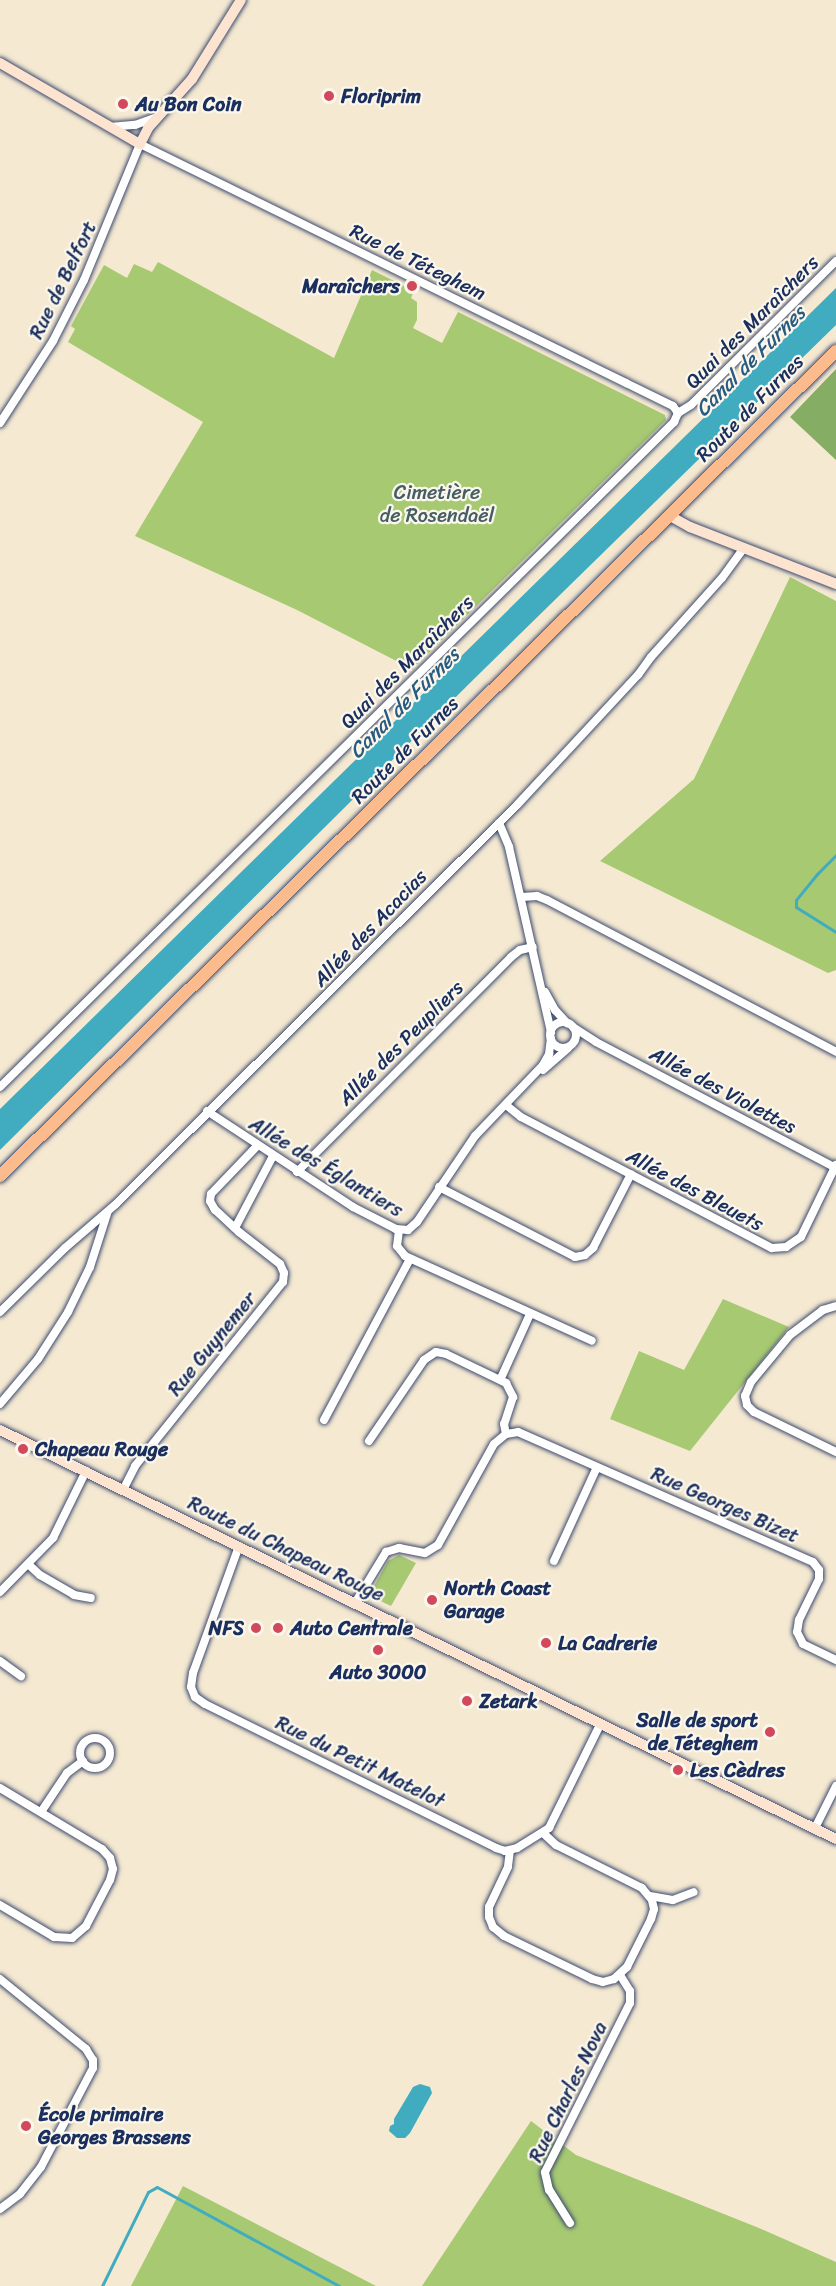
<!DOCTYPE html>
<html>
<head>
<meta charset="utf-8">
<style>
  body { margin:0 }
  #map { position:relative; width:836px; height:2286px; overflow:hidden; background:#f5e9d2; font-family:Sriracha,sans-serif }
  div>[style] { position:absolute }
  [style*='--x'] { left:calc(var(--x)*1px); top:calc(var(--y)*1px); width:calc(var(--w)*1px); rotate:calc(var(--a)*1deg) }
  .green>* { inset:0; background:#a7c972 }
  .forest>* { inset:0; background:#85ad64 }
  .water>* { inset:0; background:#41acc0 }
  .stream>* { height:3px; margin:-1.5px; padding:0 1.5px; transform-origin:1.5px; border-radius:1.5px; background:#41acc0 }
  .roads { filter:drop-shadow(0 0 2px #3c4b6f) drop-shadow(0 0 2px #3c4b6f) }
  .street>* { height:8px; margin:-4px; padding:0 4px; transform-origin:4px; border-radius:4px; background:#fff }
  .street>.ring { margin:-4px; padding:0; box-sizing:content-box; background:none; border:8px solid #fff; border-radius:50% }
  .secondary>* { height:10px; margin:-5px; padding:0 5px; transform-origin:5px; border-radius:5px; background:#fde4d1 }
  .primary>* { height:12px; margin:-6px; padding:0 6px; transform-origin:6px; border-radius:6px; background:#fbbb8c }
  .dots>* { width:16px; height:16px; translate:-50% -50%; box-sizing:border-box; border:3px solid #fbf7ec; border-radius:50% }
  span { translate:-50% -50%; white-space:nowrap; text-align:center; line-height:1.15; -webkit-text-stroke:4.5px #fbf7ec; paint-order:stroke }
  .poi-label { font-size:20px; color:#1b2f5e; font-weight:700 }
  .left { translate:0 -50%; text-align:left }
  .right { translate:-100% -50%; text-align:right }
  .street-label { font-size:20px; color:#1b2f5e }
  .park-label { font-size:20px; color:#455d64 }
  .water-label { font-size:21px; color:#285b80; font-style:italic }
</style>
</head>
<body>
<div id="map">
  <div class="green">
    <i style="clip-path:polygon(158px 262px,334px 358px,372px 270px,414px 291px,411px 298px,417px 302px,417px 320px,413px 328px,442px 343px,458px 312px,665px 415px,666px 420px,412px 669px,297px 610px,135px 536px,203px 422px,68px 342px,75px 329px,71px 326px,104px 265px,127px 278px,134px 264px,152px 272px)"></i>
    <i style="clip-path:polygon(790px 577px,836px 601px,836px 970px,828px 973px,600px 861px,694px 779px)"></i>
    <i style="clip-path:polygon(723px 1299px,789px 1327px,690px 1451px,610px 1419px,639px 1351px,684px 1370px)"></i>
    <i style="clip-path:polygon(399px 1555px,416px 1563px,391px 1606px,374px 1598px,372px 1590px,388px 1561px)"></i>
    <i style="clip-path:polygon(531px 2121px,576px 2155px,759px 2228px,836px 2262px,836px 2286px,422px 2286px)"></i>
    <i style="clip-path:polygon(183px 2186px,376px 2286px,131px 2286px)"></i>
  </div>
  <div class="forest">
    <i style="clip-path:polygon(836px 369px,836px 460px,790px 417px)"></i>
  </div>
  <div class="water">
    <i style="clip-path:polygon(836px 288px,836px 325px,475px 678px,0 1150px,0 1109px)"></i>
    <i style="clip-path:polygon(420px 2084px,430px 2087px,432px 2093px,410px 2133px,405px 2138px,397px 2138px,389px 2131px,390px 2126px,394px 2124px,394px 2119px,413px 2087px)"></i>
  </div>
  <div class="stream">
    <i style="--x:836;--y:855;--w:27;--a:135"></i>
    <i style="--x:817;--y:874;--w:33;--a:129"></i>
    <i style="--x:796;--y:900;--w:7;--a:90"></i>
    <i style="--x:796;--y:907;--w:47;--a:32"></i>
    <i style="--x:102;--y:2286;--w:105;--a:-63.9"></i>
    <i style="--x:148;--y:2192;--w:10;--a:-29"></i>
    <i style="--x:157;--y:2187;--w:207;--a:28.5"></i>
  </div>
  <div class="roads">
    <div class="street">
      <i style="--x:110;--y:127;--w:25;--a:-5"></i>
      <i style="--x:135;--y:125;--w:20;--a:-20"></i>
      <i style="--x:0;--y:423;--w:98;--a:-57.1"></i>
      <i style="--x:53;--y:341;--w:68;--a:-63.1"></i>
      <i style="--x:84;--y:280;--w:147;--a:-67.6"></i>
      <i style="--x:140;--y:144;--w:542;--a:26.19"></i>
      <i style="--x:626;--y:383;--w:52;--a:26.1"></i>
      <i style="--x:673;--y:406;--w:9;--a:54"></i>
      <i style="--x:499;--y:823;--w:26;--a:67"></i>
      <i style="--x:509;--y:847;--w:190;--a:77.2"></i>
      <i style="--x:522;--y:897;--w:15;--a:-4"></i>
      <i style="--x:537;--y:896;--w:11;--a:22"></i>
      <i style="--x:547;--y:900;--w:327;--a:27.7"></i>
      <i style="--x:545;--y:992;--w:21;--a:61"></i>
      <i style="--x:555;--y:1010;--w:18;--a:47"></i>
      <i class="ring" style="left:550px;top:1022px;width:18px;height:18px"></i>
      <i style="--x:573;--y:1027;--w:27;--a:33"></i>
      <i style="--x:596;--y:1042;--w:271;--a:27.7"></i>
      <i style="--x:543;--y:1070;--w:33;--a:-41"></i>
      <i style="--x:0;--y:1087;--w:947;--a:-44.61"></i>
      <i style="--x:674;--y:422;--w:10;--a:-66"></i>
      <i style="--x:678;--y:413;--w:15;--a:-32"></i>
      <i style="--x:691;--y:405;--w:204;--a:-44.8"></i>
      <i style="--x:506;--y:1105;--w:19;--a:39"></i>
      <i style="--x:521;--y:1117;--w:283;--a:27.6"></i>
      <i style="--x:772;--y:1248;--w:14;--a:-4"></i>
      <i style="--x:786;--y:1247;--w:18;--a:-34"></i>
      <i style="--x:801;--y:1237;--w:80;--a:-64.1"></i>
      <i style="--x:207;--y:1111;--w:175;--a:33.3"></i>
      <i style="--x:353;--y:1207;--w:48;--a:27.1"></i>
      <i style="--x:396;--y:1229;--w:12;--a:5"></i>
      <i style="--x:408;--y:1230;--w:12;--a:-42"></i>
      <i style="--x:417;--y:1222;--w:104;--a:-56"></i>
      <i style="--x:475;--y:1136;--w:98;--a:-46.2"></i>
      <i style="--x:543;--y:1065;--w:13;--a:-61"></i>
      <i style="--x:549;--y:1054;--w:16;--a:-83"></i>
      <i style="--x:297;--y:1172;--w:303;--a:-45.1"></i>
      <i style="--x:511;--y:957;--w:11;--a:-38"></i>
      <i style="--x:520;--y:950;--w:13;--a:-13"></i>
      <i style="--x:439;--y:1187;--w:153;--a:27.2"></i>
      <i style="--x:575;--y:1257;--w:10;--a:-11"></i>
      <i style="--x:585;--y:1255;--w:11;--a:-41"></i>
      <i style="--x:593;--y:1248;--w:83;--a:-62.8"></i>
      <i style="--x:235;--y:1228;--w:81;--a:-62.2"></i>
      <i style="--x:399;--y:1230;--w:16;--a:97"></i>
      <i style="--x:397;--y:1246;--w:13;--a:51"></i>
      <i style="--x:405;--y:1256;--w:205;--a:24.4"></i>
      <i style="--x:836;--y:1306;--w:14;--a:163"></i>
      <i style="--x:823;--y:1310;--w:41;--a:142.9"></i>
      <i style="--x:790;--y:1335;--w:61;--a:129.7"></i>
      <i style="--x:751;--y:1382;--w:15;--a:113"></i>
      <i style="--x:745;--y:1396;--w:9;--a:77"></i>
      <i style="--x:747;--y:1405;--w:10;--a:45"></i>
      <i style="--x:754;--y:1412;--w:91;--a:26"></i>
      <i style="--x:0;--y:1312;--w:91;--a:-44.6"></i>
      <i style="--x:65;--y:1248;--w:67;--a:-40.8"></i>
      <i style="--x:116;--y:1204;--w:566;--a:-44.86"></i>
      <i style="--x:517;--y:805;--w:178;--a:-47.1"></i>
      <i style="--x:638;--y:675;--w:22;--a:-54"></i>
      <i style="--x:651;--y:657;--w:106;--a:-48.1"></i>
      <i style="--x:722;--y:578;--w:37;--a:-54"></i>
      <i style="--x:501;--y:1378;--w:70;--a:-65.6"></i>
      <i style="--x:0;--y:1404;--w:59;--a:-49.8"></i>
      <i style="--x:38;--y:1359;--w:56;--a:-57.4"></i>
      <i style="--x:68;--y:1312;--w:50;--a:-63.9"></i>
      <i style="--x:90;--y:1267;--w:56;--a:-72.2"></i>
      <i style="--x:324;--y:1420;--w:183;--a:-61.9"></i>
      <i style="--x:369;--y:1441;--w:98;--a:-55.8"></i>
      <i style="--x:424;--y:1360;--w:14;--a:-34"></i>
      <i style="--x:436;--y:1352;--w:10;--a:11"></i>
      <i style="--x:446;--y:1354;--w:67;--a:25.8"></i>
      <i style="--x:506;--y:1383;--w:16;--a:63"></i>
      <i style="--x:513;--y:1397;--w:28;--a:108"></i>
      <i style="--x:504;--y:1424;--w:10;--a:79"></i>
      <i style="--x:123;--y:1490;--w:27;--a:-63"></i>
      <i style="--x:135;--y:1466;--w:236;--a:-51.2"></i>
      <i style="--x:283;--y:1282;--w:9;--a:-84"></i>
      <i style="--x:284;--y:1273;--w:10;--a:-114"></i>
      <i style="--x:280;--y:1264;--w:52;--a:-142"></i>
      <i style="--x:239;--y:1232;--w:33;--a:-137"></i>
      <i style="--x:215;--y:1210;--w:10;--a:-119"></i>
      <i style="--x:210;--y:1201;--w:7;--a:-82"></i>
      <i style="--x:211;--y:1194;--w:66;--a:-46.2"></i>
      <i style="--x:239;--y:1546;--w:135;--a:109.9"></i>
      <i style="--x:193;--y:1673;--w:14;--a:98"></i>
      <i style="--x:191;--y:1687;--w:11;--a:68"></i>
      <i style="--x:195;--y:1697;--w:12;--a:35"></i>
      <i style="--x:205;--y:1704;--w:325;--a:26.3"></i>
      <i style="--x:496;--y:1848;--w:9;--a:18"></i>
      <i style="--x:505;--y:1851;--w:12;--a:-14"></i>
      <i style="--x:517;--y:1848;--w:38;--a:-32"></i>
      <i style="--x:549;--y:1828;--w:117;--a:-63.7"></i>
      <i style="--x:554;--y:1561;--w:103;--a:-65.4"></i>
      <i style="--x:28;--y:1564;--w:16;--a:43"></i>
      <i style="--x:40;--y:1575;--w:39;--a:30"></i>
      <i style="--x:74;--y:1595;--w:17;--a:10"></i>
      <i style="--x:0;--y:1592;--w:76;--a:-45.5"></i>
      <i style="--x:53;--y:1538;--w:75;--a:-63.8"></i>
      <i style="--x:355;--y:1603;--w:60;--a:-58.7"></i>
      <i style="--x:386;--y:1552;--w:14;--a:-17"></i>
      <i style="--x:399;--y:1548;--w:26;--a:11"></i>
      <i style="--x:425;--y:1553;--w:15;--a:-32"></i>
      <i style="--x:438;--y:1545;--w:115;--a:-61"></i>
      <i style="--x:494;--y:1444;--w:16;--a:-40"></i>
      <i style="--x:506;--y:1434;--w:12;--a:-9"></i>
      <i style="--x:518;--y:1432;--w:322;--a:23.8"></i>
      <i style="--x:813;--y:1562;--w:10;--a:53"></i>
      <i style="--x:819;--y:1570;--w:9;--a:90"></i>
      <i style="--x:819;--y:1579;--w:46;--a:116"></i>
      <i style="--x:799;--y:1620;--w:12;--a:99"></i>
      <i style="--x:797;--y:1632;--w:13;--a:63"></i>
      <i style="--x:803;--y:1644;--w:37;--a:26"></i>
      <i style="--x:0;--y:1661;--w:26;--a:36"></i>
      <i class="ring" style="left:80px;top:1738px;width:22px;height:22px"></i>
      <i style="--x:0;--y:1788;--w:119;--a:30.9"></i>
      <i style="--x:102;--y:1849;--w:12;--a:48"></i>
      <i style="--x:110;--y:1858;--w:11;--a:75"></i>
      <i style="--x:113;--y:1869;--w:11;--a:105"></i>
      <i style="--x:110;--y:1880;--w:52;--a:117.6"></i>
      <i style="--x:86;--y:1926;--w:18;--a:139"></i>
      <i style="--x:72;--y:1938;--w:18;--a:-177"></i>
      <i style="--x:54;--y:1937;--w:63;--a:-149.3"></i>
      <i style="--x:41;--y:1812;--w:47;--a:-56.3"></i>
      <i style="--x:67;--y:1773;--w:20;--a:-37"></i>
      <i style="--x:815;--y:1828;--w:47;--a:-63.4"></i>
      <i style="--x:510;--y:1850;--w:17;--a:97"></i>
      <i style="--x:508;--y:1867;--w:44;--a:115.4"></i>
      <i style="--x:489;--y:1907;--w:10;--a:90"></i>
      <i style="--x:489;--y:1917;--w:11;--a:68"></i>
      <i style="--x:493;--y:1927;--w:14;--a:39"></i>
      <i style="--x:504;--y:1936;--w:98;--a:26"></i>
      <i style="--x:592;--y:1979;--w:11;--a:15"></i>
      <i style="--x:603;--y:1982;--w:11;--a:-15"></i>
      <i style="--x:614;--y:1979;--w:18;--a:-43"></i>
      <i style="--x:627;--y:1967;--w:54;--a:-63.4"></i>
      <i style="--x:651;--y:1919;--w:10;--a:-73"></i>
      <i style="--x:654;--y:1909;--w:9;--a:-103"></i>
      <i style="--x:652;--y:1900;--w:16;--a:-130"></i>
      <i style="--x:642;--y:1888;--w:96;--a:-153.4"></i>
      <i style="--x:556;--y:1845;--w:18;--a:-137"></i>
      <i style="--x:650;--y:1896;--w:23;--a:10"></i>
      <i style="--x:673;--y:1900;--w:22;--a:-21"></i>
      <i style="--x:0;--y:1979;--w:111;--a:39.1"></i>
      <i style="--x:86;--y:2049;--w:13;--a:58"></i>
      <i style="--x:93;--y:2060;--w:8;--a:90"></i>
      <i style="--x:93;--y:2068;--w:112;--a:117.7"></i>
      <i style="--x:41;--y:2167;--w:34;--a:128"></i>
      <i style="--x:20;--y:2194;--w:25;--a:143"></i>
      <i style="--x:570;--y:2223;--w:39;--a:-122"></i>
      <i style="--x:549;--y:2190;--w:18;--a:-103"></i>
      <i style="--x:545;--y:2172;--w:189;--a:-63.3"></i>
      <i style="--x:630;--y:2003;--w:12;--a:-90"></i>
      <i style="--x:630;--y:1991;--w:19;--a:-122"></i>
    </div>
    <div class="secondary">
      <i style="--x:0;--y:63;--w:162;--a:30.1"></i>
      <i style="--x:140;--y:144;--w:18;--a:-63"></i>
      <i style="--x:148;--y:128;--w:66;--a:-48.1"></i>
      <i style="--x:192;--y:79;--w:93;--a:-58.2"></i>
      <i style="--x:670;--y:516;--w:23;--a:29"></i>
      <i style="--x:690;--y:527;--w:157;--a:21.3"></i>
      <i style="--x:0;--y:1430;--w:931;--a:26.07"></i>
    </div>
    <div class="primary">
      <i style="--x:0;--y:1176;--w:1175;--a:-44.62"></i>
    </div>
  </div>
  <div class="dots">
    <i style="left:329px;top:96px;background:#d1495b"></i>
    <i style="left:123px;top:104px;background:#d1495b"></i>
    <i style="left:412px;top:286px;background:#d1495b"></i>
    <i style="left:23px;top:1449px;background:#d1495b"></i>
    <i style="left:432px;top:1600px;background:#d1495b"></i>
    <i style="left:256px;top:1628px;background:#d1495b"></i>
    <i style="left:278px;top:1628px;background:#d1495b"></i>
    <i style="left:546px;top:1643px;background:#d1495b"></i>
    <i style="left:378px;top:1650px;background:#d1495b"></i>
    <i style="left:467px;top:1701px;background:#d1495b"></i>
    <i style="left:770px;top:1732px;background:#d1495b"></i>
    <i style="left:678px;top:1770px;background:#d1495b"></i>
    <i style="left:26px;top:2126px;background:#d1495b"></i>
  </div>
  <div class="poi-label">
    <span class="left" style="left:341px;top:96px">Floriprim</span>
    <span class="left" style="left:135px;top:104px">Au Bon Coin</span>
    <span class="right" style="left:400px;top:286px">Maraîchers</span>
    <span class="left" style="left:35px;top:1449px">Chapeau Rouge</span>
    <span class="left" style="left:444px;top:1600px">North Coast<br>Garage</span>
    <span class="right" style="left:244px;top:1628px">NFS</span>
    <span class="left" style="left:290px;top:1628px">Auto Centrale</span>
    <span class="left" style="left:558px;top:1643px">La Cadrerie</span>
    <span style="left:378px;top:1672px">Auto 3000</span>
    <span class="left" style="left:479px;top:1701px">Zetark</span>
    <span class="right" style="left:758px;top:1732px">Salle de sport<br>de Téteghem</span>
    <span class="left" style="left:690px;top:1770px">Les Cèdres</span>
    <span class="left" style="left:38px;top:2126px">École primaire<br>Georges Brassens</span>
  </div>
  <div class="street-label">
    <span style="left:418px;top:262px;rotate:26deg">Rue de Téteghem</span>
    <span style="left:63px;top:280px;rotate:-64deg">Rue de Belfort</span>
    <span style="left:752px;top:322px;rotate:-45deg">Quai des Maraîchers</span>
    <span style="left:750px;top:408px;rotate:-45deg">Route de Furnes</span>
    <span style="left:407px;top:662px;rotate:-45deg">Quai des Maraîchers</span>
    <span style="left:405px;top:750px;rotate:-45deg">Route de Furnes</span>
    <span style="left:370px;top:928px;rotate:-46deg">Allée des Acacias</span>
    <span style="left:401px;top:1043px;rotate:-45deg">Allée des Peupliers</span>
    <span style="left:723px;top:1090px;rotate:28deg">Allée des Violettes</span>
    <span style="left:326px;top:1167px;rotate:31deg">Allée des Églantiers</span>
    <span style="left:695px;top:1190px;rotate:28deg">Allée des Bleuets</span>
    <span style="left:212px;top:1344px;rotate:-51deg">Rue Guynemer</span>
    <span style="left:725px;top:1505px;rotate:24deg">Rue Georges Bizet</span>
    <span style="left:286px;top:1549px;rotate:26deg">Route du Chapeau Rouge</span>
    <span style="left:360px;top:1762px;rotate:26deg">Rue du Petit Matelot</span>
    <span style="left:568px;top:2092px;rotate:-64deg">Rue Charles Nova</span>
  </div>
  <div class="park-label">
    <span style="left:437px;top:504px">Cimetière<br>de Rosendaël</span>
  </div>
  <div class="water-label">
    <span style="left:750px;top:361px;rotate:-45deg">Canal de Furnes</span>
    <span style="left:404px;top:703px;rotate:-45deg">Canal de Furnes</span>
  </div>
</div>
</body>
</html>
